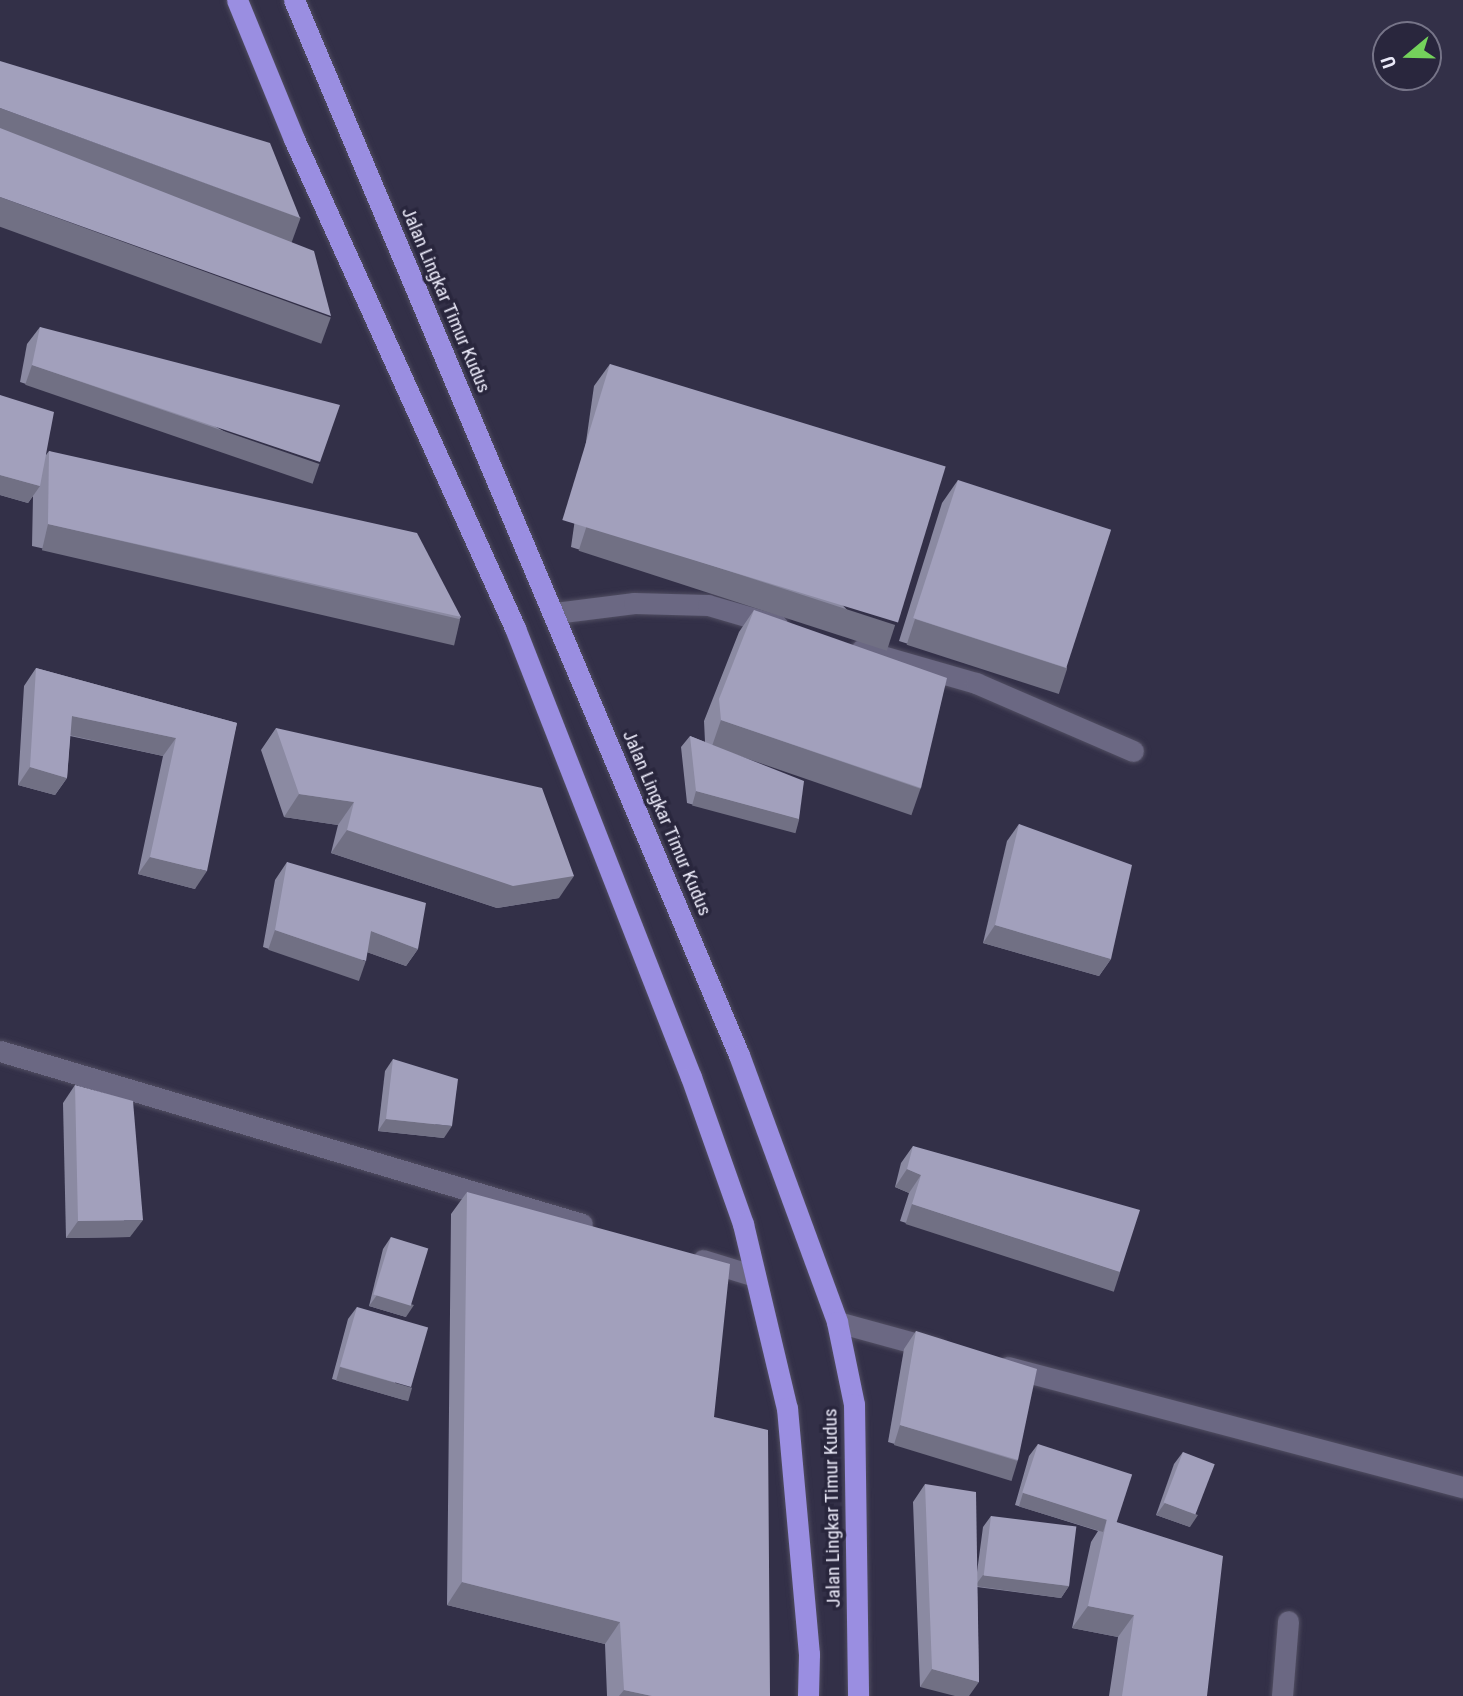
<!DOCTYPE html>
<html>
<head>
<meta charset="utf-8">
<style>
  body { margin:0 }
  #map { position:relative; width:1463px; height:1696px; overflow:hidden; background:#333048; font-family:"Roboto Condensed",sans-serif }
  div>[style] { position:absolute }
  [style*='--x'] { left:calc(var(--x)*1px); top:calc(var(--y)*1px); width:calc(var(--w)*1px); rotate:calc(var(--a)*1deg) }
  .roads { filter:drop-shadow(0 0 2px #514e62) drop-shadow(0 0 2px #514e62) }
  .minor>* { height:21px; margin:-10.5px; padding:0 10.5px; transform-origin:10.5px; border-radius:10.5px; background:#6b6883 }
  .highway>* { height:21px; margin:-10.5px; padding:0 10.5px; transform-origin:10.5px; border-radius:10.5px; background:#9a8ee1 }
  .wall>* { inset:0; background:#8b8aa2 }
  .shaded-wall>* { inset:0; background:#717084; transform-origin:0 0 }
  .building>* { inset:0; background:#a2a0bc; transform-origin:0 0 }
  span { translate:-50% -50%; white-space:nowrap; text-align:center; line-height:1.15; -webkit-text-stroke:7px #29263d; paint-order:stroke }
  .street-label { font-size:19px; color:#eae9f8 }
  .north { position:absolute; left:1372px; top:21px; width:70px; height:70px; box-sizing:border-box; background:#29263d; border:2px solid #767488; border-radius:50%; rotate:251deg; font-size:19px; font-weight:700; line-height:28px; text-align:center; color:#eae9f8 }
  .north::after { content:''; display:block; margin:auto; width:24px; height:32px; background:#74d25b; clip-path:polygon(50% 0,100% 100%,50% 72%,0 100%) }
</style>
</head>
<body>
<div id="map">
  <div class="roads">
    <div class="minor">
      <i style="--x:555;--y:613;--w:80;--a:-7.2"></i>
      <i style="--x:634;--y:603;--w:74;--a:1.5"></i>
      <i style="--x:708;--y:605;--w:72;--a:16.2"></i>
      <i style="--x:861;--y:650;--w:120;--a:16"></i>
      <i style="--x:976;--y:683;--w:171;--a:23.4"></i>
      <i style="--x:0;--y:1051;--w:607;--a:16.55"></i>
      <i style="--x:703;--y:1260;--w:54;--a:17.1"></i>
      <i style="--x:837;--y:1322;--w:103;--a:15.3"></i>
      <i style="--x:1008;--y:1367;--w:471;--a:14.8"></i>
      <i style="--x:1282;--y:1696;--w:75;--a:-85.4"></i>
    </div>
    <div class="highway">
      <i style="--x:237;--y:0;--w:150;--a:67.7"></i>
      <i style="--x:294;--y:139;--w:537;--a:65.68"></i>
      <i style="--x:515;--y:628;--w:482;--a:68.6"></i>
      <i style="--x:691;--y:1077;--w:156;--a:70.5"></i>
      <i style="--x:743;--y:1224;--w:189;--a:76.6"></i>
      <i style="--x:787;--y:1408;--w:247;--a:84.9"></i>
      <i style="--x:809;--y:1654;--w:42;--a:91.4"></i>
      <i style="--x:294;--y:0;--w:1145;--a:67.13"></i>
      <i style="--x:739;--y:1055;--w:284;--a:69.8"></i>
      <i style="--x:837;--y:1322;--w:84;--a:78.3"></i>
      <i style="--x:854;--y:1404;--w:292;--a:89.2"></i>
    </div>
  </div>
  <div class="wall">
    <i style="clip-path:polygon(40px 327px,308px 479px,20px 382px,27px 344px)"></i>
    <i style="clip-path:polygon(610px 364px,881px 645px,571px 547px,594px 386px)"></i>
    <i style="clip-path:polygon(0 395px,46px 455px,49px 451px,461px 617px,445px 640px,32px 546px,33px 496px,28px 503px,0 495px)"></i>
    <i style="clip-path:polygon(958px 480px,1067px 668px,1052px 690px,899px 641px,942px 503px)"></i>
    <i style="clip-path:polygon(754px 610px,921px 788px,905px 810px,719px 747px,799px 819px,790px 831px,687px 803px,681px 747px,690px 736px,705px 742px,704px 721px,739px 632px)"></i>
    <i style="clip-path:polygon(36px 668px,237px 723px,195px 889px,138px 874px,163px 756px,70px 736px,67px 778px,55px 795px,18px 785px,24px 686px)"></i>
    <i style="clip-path:polygon(276px 728px,559px 898px,497px 908px,331px 853px,338px 825px,284px 817px,261px 750px)"></i>
    <i style="clip-path:polygon(1019px 824px,1111px 959px,1099px 976px,983px 943px,1007px 841px)"></i>
    <i style="clip-path:polygon(287px 862px,418px 949px,406px 966px,367px 952px,354px 978px,263px 947px,275px 880px)"></i>
    <i style="clip-path:polygon(393px 1059px,444px 1138px,378px 1131px,385px 1071px)"></i>
    <i style="clip-path:polygon(75px 1085px,130px 1237px,66px 1238px,63px 1103px)"></i>
    <i style="clip-path:polygon(913px 1146px,1120px 1272px,1108px 1289px,900px 1221px,909px 1193px,895px 1187px,901px 1163px)"></i>
    <i style="clip-path:polygon(467px 1192px,714px 1417px,770px 1696px,607px 1696px,605px 1644px,447px 1605px,451px 1214px)"></i>
    <i style="clip-path:polygon(391px 1237px,406px 1317px,369px 1306px,383px 1249px)"></i>
    <i style="clip-path:polygon(357px 1307px,404px 1400px,332px 1379px,348px 1319px)"></i>
    <i style="clip-path:polygon(916px 1331px,1018px 1460px,1006px 1477px,888px 1442px,904px 1349px)"></i>
    <i style="clip-path:polygon(1038px 1444px,1117px 1523px,1207px 1696px,1109px 1696px,1118px 1637px,1072px 1628px,1091px 1542px,1098px 1531px,1015px 1505px,1029px 1456px)"></i>
    <i style="clip-path:polygon(1183px 1452px,1190px 1527px,1156px 1515px,1174px 1464px)"></i>
    <i style="clip-path:polygon(925px 1484px,977px 1572px,983px 1527px,991px 1516px,1069px 1586px,1061px 1598px,977px 1587px,979px 1682px,920px 1687px,913px 1502px)"></i>
  </div>
  <div class="shaded-wall">
    <i style="left:0;top:108px;width:320px;height:28px;rotate:20deg"></i>
    <i style="left:0;top:197px;width:352px;height:28px;rotate:20deg"></i>
    <i style="left:32px;top:365px;width:304px;height:21px;rotate:19deg"></i>
    <i style="clip-path:polygon(0 475px,40px 486px,28px 503px,0 495px)"></i>
    <i style="left:48px;top:524px;width:423px;height:27px;rotate:13deg"></i>
    <i style="left:587px;top:525px;width:324px;height:27px;rotate:18deg"></i>
    <i style="left:915px;top:619px;width:160px;height:27px;rotate:18deg"></i>
    <i style="clip-path:polygon(72px 716px,176px 738px,163px 756px,60px 733px)"></i>
    <i style="left:721px;top:720px;width:211px;height:28px;rotate:19deg"></i>
    <i style="clip-path:polygon(30px 767px,67px 778px,55px 795px,18px 785px)"></i>
    <i style="left:696px;top:791px;width:107px;height:15px;rotate:15deg"></i>
    <i style="clip-path:polygon(299px 794px,354px 802px,338px 825px,284px 817px)"></i>
    <i style="clip-path:polygon(347px 830px,574px 876px,559px 898px,497px 908px,331px 853px)"></i>
    <i style="clip-path:polygon(150px 857px,207px 871px,195px 889px,138px 874px)"></i>
    <i style="clip-path:polygon(995px 925px,1111px 959px,1099px 976px,983px 943px)"></i>
    <i style="left:275px;top:930px;width:96px;height:21px;rotate:19deg"></i>
    <i style="clip-path:polygon(371px 931px,418px 949px,406px 966px,358px 949px)"></i>
    <i style="clip-path:polygon(386px 1119px,452px 1126px,444px 1138px,378px 1131px)"></i>
    <i style="clip-path:polygon(907px 1169px,921px 1175px,909px 1193px,895px 1187px)"></i>
    <i style="left:912px;top:1204px;width:219px;height:21px;rotate:18deg"></i>
    <i style="clip-path:polygon(143px 1220px,130px 1237px,66px 1238px,78px 1221px)"></i>
    <i style="clip-path:polygon(377px 1295px,414px 1305px,406px 1317px,369px 1306px)"></i>
    <i style="left:340px;top:1367px;width:75px;height:14px;rotate:16deg"></i>
    <i style="left:900px;top:1425px;width:123px;height:21px;rotate:17deg"></i>
    <i style="left:1023px;top:1493px;width:88px;height:14px;rotate:17deg"></i>
    <i style="clip-path:polygon(1165px 1503px,1198px 1515px,1190px 1527px,1156px 1515px)"></i>
    <i style="clip-path:polygon(983px 1575px,1069px 1586px,1061px 1598px,975px 1586px)"></i>
    <i style="clip-path:polygon(462px 1582px,620px 1622px,605px 1644px,447px 1605px)"></i>
    <i style="clip-path:polygon(1088px 1606px,1134px 1615px,1118px 1637px,1072px 1628px)"></i>
    <i style="clip-path:polygon(932px 1669px,979px 1682px,969px 1696px,955px 1696px,920px 1687px)"></i>
    <i style="clip-path:polygon(624px 1690px,652px 1696px,619px 1696px)"></i>
  </div>
  <div class="building">
    <i style="clip-path:polygon(0 61px,270px 143px,300px 218px,0 108px)"></i>
    <i style="clip-path:polygon(0 128px,314px 251px,331px 316px,0 197px)"></i>
    <i style="clip-path:polygon(40px 327px,340px 405px,320px 462px,32px 365px)"></i>
    <i style="left:610px;top:364px;width:351px;height:163px;rotate:17deg"></i>
    <i style="clip-path:polygon(0 395px,54px 412px,40px 486px,0 475px)"></i>
    <i style="clip-path:polygon(49px 451px,417px 533px,461px 617px,48px 524px)"></i>
    <i style="left:958px;top:480px;width:161px;height:145px;rotate:18deg"></i>
    <i style="clip-path:polygon(754px 610px,947px 678px,921px 788px,721px 720px,719px 699px)"></i>
    <i style="clip-path:polygon(36px 668px,237px 723px,207px 871px,150px 857px,176px 738px,72px 716px,67px 778px,30px 767px)"></i>
    <i style="clip-path:polygon(276px 728px,542px 788px,574px 876px,513px 886px,347px 830px,354px 802px,299px 794px)"></i>
    <i style="clip-path:polygon(690px 736px,804px 781px,799px 819px,696px 791px)"></i>
    <i style="clip-path:polygon(1019px 824px,1132px 865px,1111px 959px,995px 925px)"></i>
    <i style="clip-path:polygon(287px 862px,426px 903px,418px 949px,371px 931px,366px 961px,275px 930px)"></i>
    <i style="clip-path:polygon(393px 1059px,458px 1079px,452px 1126px,386px 1119px)"></i>
    <i style="clip-path:polygon(75px 1085px,133px 1101px,143px 1220px,78px 1221px)"></i>
    <i style="clip-path:polygon(913px 1146px,1140px 1210px,1120px 1272px,912px 1204px,921px 1175px,907px 1169px)"></i>
    <i style="clip-path:polygon(467px 1192px,730px 1264px,714px 1417px,768px 1430px,770px 1696px,652px 1696px,624px 1690px,620px 1622px,462px 1582px)"></i>
    <i style="left:391px;top:1237px;width:39px;height:60px;rotate:17deg"></i>
    <i style="left:357px;top:1307px;width:74px;height:62px;rotate:16deg"></i>
    <i style="clip-path:polygon(916px 1331px,1037px 1369px,1018px 1460px,900px 1425px)"></i>
    <i style="left:1038px;top:1444px;width:99px;height:51px;rotate:18deg"></i>
    <i style="left:1183px;top:1452px;width:34px;height:54px;rotate:21deg"></i>
    <i style="clip-path:polygon(925px 1484px,976px 1492px,979px 1682px,932px 1669px)"></i>
    <i style="left:991px;top:1516px;width:86px;height:60px;rotate:7deg"></i>
    <i style="clip-path:polygon(1107px 1519px,1223px 1556px,1207px 1696px,1122px 1696px,1134px 1615px,1088px 1606px)"></i>
  </div>
  <div class="street-label">
    <span style="left:446px;top:300px;rotate:67deg">Jalan Lingkar Timur Kudus</span>
    <span style="left:667px;top:823px;rotate:67deg">Jalan Lingkar Timur Kudus</span>
    <span style="left:832px;top:1508px;rotate:-91deg">Jalan Lingkar Timur Kudus</span>
  </div>
  <div class="north">U</div>
</div>
</body>
</html>
